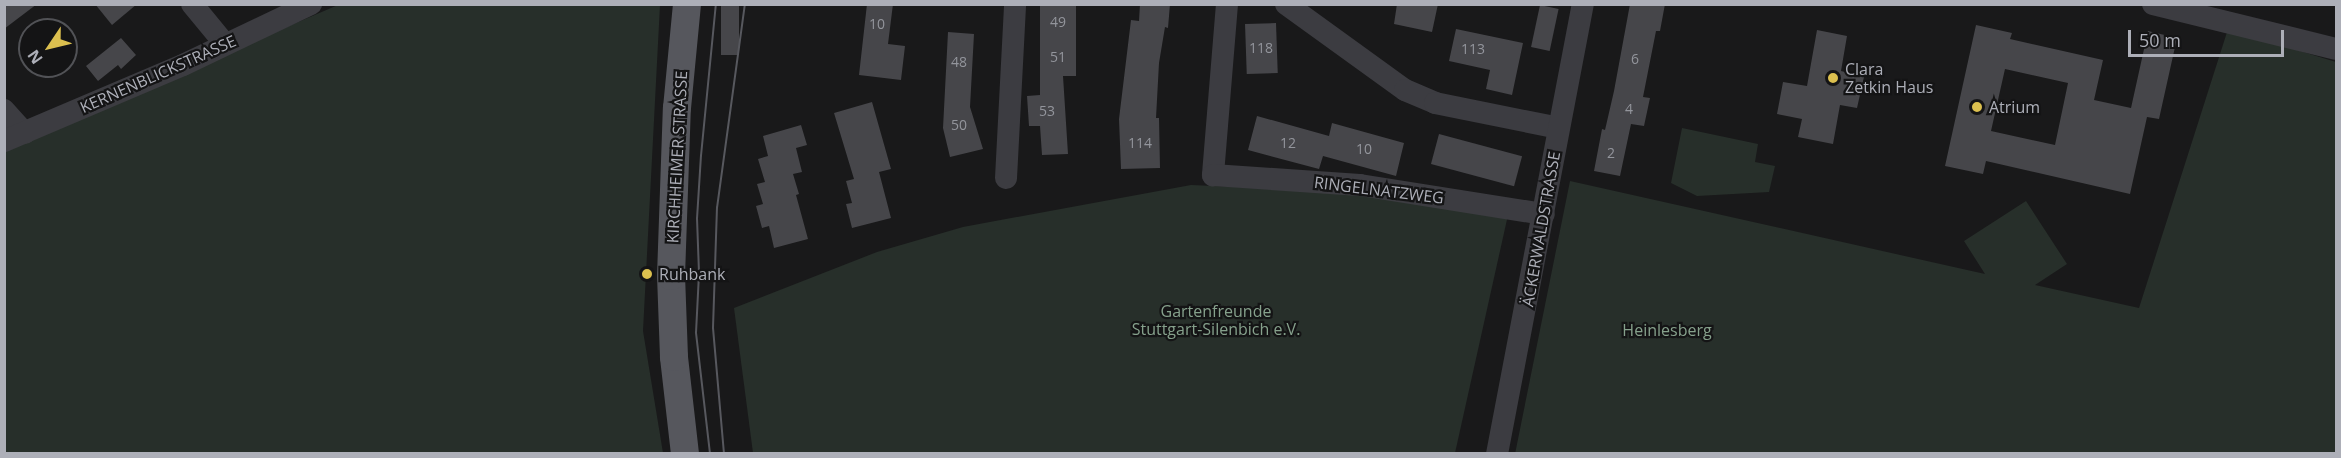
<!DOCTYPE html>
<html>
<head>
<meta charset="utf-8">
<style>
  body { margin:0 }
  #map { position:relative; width:2341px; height:458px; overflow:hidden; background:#19191a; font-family:"Open Sans",sans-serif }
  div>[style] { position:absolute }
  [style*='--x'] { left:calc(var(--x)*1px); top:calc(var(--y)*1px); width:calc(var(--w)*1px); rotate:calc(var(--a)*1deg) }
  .green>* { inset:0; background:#272f2a }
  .building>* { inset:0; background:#46464a; transform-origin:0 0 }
  .minor>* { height:22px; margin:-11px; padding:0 11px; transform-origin:11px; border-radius:11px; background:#3c3c41 }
  .major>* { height:28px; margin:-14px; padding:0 14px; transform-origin:14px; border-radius:14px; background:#56575d }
  .tram>* { height:1.5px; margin:-0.75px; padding:0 0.75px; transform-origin:0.75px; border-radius:0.75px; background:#57585e }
  .dots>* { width:16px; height:16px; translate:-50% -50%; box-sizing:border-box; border:3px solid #141415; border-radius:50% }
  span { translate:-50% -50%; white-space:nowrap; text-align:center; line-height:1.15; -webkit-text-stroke:4.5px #141415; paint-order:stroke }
  .number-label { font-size:14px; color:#93959c }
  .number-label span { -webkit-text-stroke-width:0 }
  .poi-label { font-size:16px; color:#adafb8 }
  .left { translate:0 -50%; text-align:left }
  .street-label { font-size:16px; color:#adafb8 }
  .park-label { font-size:16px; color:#86a18c }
  .frame { position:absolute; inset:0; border:6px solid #adafb8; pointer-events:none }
  .north { position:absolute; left:18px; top:18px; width:60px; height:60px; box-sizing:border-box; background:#141415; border:2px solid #515256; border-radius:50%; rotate:235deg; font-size:16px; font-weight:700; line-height:24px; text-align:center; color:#adafb8 }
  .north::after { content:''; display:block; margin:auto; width:21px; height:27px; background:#dcc04f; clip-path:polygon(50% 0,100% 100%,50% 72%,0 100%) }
  .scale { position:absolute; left:2128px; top:30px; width:156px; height:27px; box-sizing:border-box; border:3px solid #adafb8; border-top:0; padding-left:8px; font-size:18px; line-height:21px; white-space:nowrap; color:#adafb8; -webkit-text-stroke:4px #141415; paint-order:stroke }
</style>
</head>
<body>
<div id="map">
  <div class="green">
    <i style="clip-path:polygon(338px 5px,660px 5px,643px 331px,663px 453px,5px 453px,4px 148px)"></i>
    <i style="clip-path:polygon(2228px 29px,2336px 62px,2336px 453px,1515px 454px,1570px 181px,1985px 274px,1964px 241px,2026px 201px,2067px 264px,2035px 285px,2139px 308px)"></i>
    <i style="clip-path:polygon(1682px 128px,1758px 144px,1755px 162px,1775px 166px,1769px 192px,1697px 196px,1671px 183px)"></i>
    <i style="clip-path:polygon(1191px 185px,1358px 192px,1508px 215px,1455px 453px,753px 453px,734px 308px,877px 252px,963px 227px)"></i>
  </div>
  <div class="building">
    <i style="clip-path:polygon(4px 4px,37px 4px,4px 29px)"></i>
    <i style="clip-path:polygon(95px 4px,137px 4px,112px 25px)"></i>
    <i style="left:721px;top:4px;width:18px;height:51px"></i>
    <i style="clip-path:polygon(867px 4px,893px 4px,888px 44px,905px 46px,901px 80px,859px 75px)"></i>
    <i style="clip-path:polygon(1040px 4px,1076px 4px,1076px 76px,1063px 76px,1068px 154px,1042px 155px,1040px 126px,1029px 126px,1027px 96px,1040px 95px)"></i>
    <i style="clip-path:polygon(1140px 4px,1170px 4px,1168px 28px,1165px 27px,1159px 63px,1156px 118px,1159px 118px,1160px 168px,1121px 169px,1119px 119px,1131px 20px,1139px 21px)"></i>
    <i style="clip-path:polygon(1397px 4px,1438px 4px,1432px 32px,1394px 24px)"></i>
    <i style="clip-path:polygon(1630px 4px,1665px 4px,1660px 31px,1656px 31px,1643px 97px,1650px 98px,1644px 126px,1631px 124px,1620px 176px,1594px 171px,1602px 129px,1605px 130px,1614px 91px)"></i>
    <i style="left:1540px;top:5px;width:19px;height:43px;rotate:12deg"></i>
    <i style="left:1276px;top:23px;width:50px;height:31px;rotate:88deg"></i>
    <i style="clip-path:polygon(evenodd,1976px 25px,2012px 33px,2010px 39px,2103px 60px,2094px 100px,2131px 108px,2148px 31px,2177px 38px,2159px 119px,2147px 117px,2130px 194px,1986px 161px,1983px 174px,1945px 166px,1976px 25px,2005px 69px,2068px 83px,2055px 145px,1991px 131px,2005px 69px)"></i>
    <i style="clip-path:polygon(1456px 29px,1523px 43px,1512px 95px,1486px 89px,1490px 70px,1449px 61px)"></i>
    <i style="clip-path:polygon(1817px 30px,1847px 36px,1841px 71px,1864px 77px,1857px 108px,1840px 105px,1833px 144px,1798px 137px,1802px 119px,1777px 114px,1783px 82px,1807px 86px)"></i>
    <i style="clip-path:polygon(948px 32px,974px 34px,970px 107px,983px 149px,950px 157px,943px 128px)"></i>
    <i style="clip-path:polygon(121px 38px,136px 55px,121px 69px,118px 65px,98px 81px,86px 66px)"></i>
    <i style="clip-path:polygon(872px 102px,891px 169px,879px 172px,891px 218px,852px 228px,846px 204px,852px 203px,846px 181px,854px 179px,834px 113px)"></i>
    <i style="clip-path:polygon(1257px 116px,1329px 136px,1332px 123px,1404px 143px,1396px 176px,1323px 156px,1319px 169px,1248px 150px)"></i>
    <i style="clip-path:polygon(801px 125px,807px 145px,796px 148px,802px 172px,793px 174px,799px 194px,796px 195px,808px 239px,774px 248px,769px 226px,762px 228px,756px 206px,763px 204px,757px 184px,765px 182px,758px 159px,768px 156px,763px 136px)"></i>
    <i style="left:1439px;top:134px;width:86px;height:31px;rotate:15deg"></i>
  </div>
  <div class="minor">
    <i style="--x:192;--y:4;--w:52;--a:50.5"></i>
    <i style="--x:1227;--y:4;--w:172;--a:94.7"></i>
    <i style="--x:1213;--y:175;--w:147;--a:3.9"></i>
    <i style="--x:1360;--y:185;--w:186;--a:9"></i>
    <i style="--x:1286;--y:4;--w:147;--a:35.9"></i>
    <i style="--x:1405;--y:90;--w:33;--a:23"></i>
    <i style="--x:1435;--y:103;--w:126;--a:11.4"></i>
    <i style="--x:2153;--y:4;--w:188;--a:13.8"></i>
    <i style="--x:4;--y:110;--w:31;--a:48"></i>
    <i style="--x:4;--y:141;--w:194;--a:-23"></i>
    <i style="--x:183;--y:65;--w:142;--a:-25.5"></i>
    <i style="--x:1006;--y:178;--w:174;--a:-87"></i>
    <i style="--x:1497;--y:454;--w:458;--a:-79.2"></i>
  </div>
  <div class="major">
    <i style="--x:685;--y:454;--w:98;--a:-96.5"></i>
    <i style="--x:674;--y:357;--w:81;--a:-92.1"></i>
    <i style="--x:671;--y:276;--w:168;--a:-88"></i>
    <i style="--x:677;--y:108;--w:104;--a:-84.5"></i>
  </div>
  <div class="tram">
    <i style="--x:710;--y:454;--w:122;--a:-96.6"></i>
    <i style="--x:696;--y:333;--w:60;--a:-87.1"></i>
    <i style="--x:699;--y:273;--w:54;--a:-92.1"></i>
    <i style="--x:697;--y:219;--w:63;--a:-86.4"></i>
    <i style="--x:701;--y:156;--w:153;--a:-84.4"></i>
    <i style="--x:724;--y:454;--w:126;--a:-95"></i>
    <i style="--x:713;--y:328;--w:120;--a:-88.1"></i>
    <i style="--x:717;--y:208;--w:206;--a:-82.2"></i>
  </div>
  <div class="dots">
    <i style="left:1833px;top:78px;background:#dcc04f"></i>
    <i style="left:1977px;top:107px;background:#dcc04f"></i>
    <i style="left:647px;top:274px;background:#dcc04f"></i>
  </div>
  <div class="number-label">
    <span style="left:1058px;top:22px">49</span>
    <span style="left:877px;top:24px">10</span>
    <span style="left:1261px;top:48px">118</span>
    <span style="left:1473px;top:49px">113</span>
    <span style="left:1058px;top:57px">51</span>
    <span style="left:1635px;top:59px">6</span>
    <span style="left:959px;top:62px">48</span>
    <span style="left:1629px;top:109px">4</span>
    <span style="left:1047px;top:111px">53</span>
    <span style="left:959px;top:125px">50</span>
    <span style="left:1140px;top:143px">114</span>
    <span style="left:1288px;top:143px">12</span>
    <span style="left:1364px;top:149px">10</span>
    <span style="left:1611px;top:153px">2</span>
  </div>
  <div class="poi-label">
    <span class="left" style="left:1845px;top:78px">Clara<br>Zetkin Haus</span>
    <span class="left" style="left:1989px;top:107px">Atrium</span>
    <span class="left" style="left:659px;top:274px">Ruhbank</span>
  </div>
  <div class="street-label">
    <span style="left:158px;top:74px;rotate:-24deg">KERNENBLICKSTRASSE</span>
    <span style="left:677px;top:157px;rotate:-87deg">KIRCHHEIMER STRASSE</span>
    <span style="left:1379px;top:190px;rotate:7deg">RINGELNATZWEG</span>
    <span style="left:1541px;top:229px;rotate:-80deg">ÄCKERWALDSTRASSE</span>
  </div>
  <div class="park-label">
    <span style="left:1216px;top:320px">Gartenfreunde<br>Stuttgart-Silenbich e.V.</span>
    <span style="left:1667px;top:330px">Heinlesberg</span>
  </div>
  <div class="frame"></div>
  <div class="north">N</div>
  <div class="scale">50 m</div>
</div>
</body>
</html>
